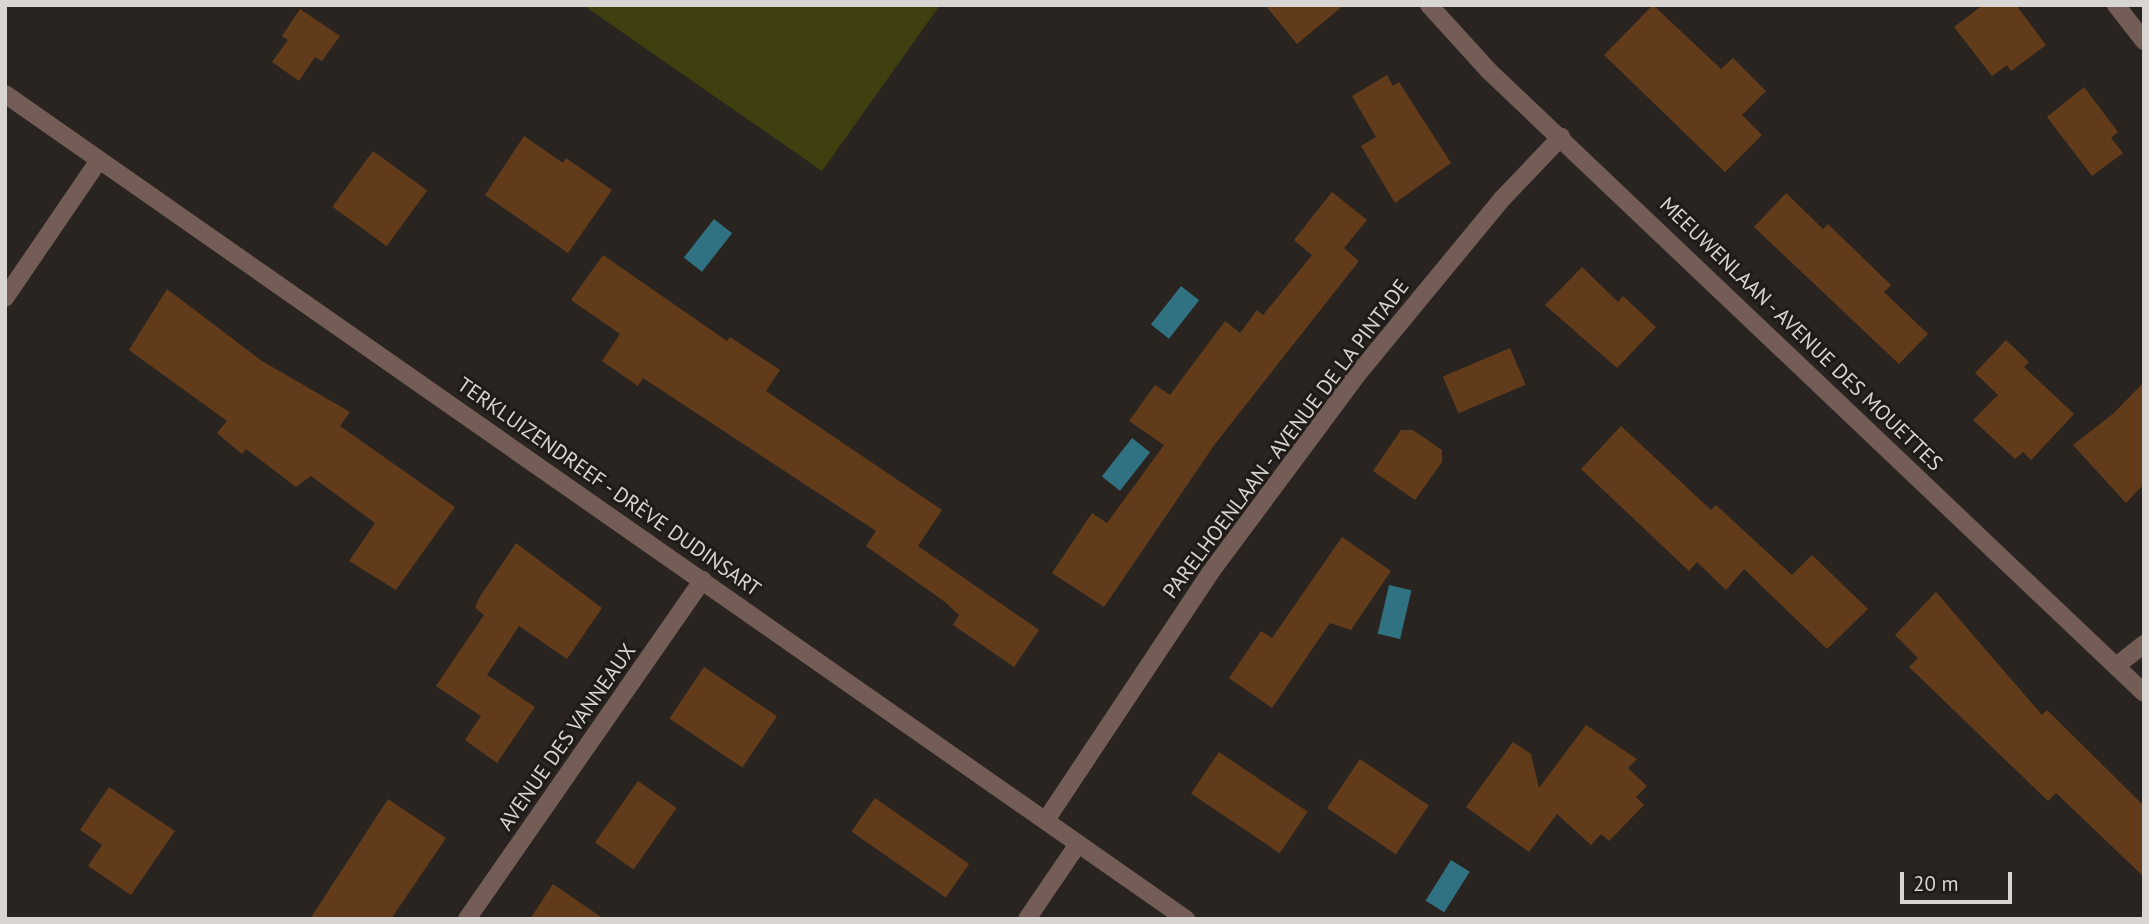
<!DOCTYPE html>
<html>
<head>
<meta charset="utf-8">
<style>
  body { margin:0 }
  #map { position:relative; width:2149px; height:924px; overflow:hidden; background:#292420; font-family:"PT Sans",sans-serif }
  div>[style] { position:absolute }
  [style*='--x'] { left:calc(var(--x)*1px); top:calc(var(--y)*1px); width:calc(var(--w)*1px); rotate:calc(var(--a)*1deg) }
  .green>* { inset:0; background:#3f3f0f }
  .water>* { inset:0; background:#307282; transform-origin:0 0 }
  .building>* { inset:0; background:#623c1a; transform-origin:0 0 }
  .minor>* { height:18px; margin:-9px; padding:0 9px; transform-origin:9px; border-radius:9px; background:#745d57 }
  span { translate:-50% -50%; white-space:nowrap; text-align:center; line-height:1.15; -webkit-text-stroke:6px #1f1b17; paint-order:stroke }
  .street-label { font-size:21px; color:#d8d5d2 }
  .frame { position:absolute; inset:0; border:7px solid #d8d5d2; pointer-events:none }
  .scale { position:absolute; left:1900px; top:872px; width:112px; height:32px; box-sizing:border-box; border:4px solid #d8d5d2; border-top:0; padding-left:9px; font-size:21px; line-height:24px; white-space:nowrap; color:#d8d5d2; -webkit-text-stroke:5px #1f1b17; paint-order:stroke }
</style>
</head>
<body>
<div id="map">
  <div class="green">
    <i style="clip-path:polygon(583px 5px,940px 5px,822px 171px)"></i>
  </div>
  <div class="water">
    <i style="left:714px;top:219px;width:23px;height:49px;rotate:38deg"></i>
    <i style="left:1181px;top:286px;width:23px;height:49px;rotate:38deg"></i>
    <i style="left:1132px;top:438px;width:23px;height:49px;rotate:38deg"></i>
    <i style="left:1389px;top:585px;width:23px;height:50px;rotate:13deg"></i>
    <i style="left:1451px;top:860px;width:22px;height:48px;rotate:32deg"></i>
  </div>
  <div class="building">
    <i style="clip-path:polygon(1265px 5px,1344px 5px,1297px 44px)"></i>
    <i style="clip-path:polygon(1653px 5px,1721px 69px,1733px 58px,1766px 91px,1742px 115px,1762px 135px,1725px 172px,1604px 55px)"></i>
    <i style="clip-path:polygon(1983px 5px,2016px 5px,2046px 45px,2011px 71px,2007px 65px,1992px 76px,1954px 27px)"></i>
    <i style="clip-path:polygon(300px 9px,340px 36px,322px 61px,315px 57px,299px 81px,272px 62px,288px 40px,282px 36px)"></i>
    <i style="clip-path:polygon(1387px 75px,1393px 86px,1399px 82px,1451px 163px,1395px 203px,1361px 146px,1376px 137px,1352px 96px)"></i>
    <i style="clip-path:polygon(2084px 87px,2118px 132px,2111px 138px,2123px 153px,2092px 176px,2047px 117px)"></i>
    <i style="clip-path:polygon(524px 136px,563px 163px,566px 158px,612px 190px,568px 253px,485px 195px)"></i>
    <i style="left:373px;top:151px;width:67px;height:69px;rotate:36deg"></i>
    <i style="clip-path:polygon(1332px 192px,1367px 220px,1344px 248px,1359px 261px,1215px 444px,1104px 607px,1052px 573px,1092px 513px,1107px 523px,1164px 445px,1129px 421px,1155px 385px,1170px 395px,1225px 321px,1240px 333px,1257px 310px,1263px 315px,1312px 255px,1294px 240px)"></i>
    <i style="clip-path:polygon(1786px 193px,1823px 229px,1828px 224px,1891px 285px,1884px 292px,1928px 334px,1899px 364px,1754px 227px)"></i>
    <i style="clip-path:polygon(603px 255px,727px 341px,730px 337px,780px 370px,766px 391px,942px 510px,918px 546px,1039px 630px,1014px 667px,953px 625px,959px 615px,945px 602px,866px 546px,876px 531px,643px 378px,638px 386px,602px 361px,620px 334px,571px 300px)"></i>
    <i style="clip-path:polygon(1582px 267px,1618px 302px,1623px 296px,1656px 327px,1617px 368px,1545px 305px)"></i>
    <i style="clip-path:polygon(167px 289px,262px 361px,350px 412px,340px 426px,455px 507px,396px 590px,349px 561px,375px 523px,311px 476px,296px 487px,246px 449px,242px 454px,217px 433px,227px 421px,129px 350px)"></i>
    <i style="clip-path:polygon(2006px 340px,2029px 362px,2024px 367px,2074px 414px,2031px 460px,2023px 452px,2015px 459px,1973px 420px,1998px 395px,1975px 373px)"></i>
    <i style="left:1510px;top:348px;width:40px;height:73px;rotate:67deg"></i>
    <i style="clip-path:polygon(2144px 382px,2144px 484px,2126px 503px,2073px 445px,2114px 413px)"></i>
    <i style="clip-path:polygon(1621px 426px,1711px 510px,1716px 505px,1792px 575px,1812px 555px,1868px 609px,1827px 649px,1744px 569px,1726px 590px,1697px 562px,1689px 571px,1581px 469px)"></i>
    <i style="clip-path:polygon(1401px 430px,1413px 430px,1442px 450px,1442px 462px,1415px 500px,1373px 471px)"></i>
    <i style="clip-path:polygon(1342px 537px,1391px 571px,1351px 630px,1330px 623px,1272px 708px,1229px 678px,1261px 631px,1272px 638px)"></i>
    <i style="clip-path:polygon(516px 543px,602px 608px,567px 659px,519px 626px,487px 675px,535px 707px,497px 763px,465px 740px,481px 716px,436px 686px,484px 615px,475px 608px,479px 598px)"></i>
    <i style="clip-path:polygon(1936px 592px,2042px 715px,2047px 710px,2144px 806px,2144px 877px,2056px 793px,2048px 801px,1909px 667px,1918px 658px,1895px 635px)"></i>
    <i style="left:704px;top:667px;width:88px;height:62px;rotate:34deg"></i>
    <i style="clip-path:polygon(1586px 725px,1637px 759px,1628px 768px,1647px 786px,1636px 797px,1644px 805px,1609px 841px,1601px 834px,1591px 845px,1557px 814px,1529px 852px,1466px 807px,1513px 742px,1531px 754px,1539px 788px)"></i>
    <i style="left:1219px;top:752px;width:107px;height:50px;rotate:34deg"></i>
    <i style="left:1360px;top:759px;width:83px;height:59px;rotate:34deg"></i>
    <i style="left:638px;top:781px;width:47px;height:75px;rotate:35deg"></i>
    <i style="clip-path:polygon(109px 787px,175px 831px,131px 895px,88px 866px,102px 845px,80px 830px)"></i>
    <i style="left:875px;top:798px;width:115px;height:41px;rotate:35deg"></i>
    <i style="clip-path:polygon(388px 799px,446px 838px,391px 919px,310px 919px)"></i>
    <i style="clip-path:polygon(553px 884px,604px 919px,530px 919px)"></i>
  </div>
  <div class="minor">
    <i style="--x:1429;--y:5;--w:89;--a:47.7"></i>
    <i style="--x:1489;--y:71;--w:903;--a:43.52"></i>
    <i style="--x:2116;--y:5;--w:46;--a:52.1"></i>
    <i style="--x:5;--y:94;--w:1441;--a:34.94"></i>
    <i style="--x:5;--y:298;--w:167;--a:-55.7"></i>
    <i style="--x:2116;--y:666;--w:36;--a:-38"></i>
    <i style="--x:1046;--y:820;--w:296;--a:-56.4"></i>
    <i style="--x:1210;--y:573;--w:253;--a:-53.4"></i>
    <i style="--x:1361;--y:370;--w:222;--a:-50.5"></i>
    <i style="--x:1502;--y:199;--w:86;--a:-46.4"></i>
    <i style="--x:467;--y:919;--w:413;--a:-55.2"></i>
    <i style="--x:1027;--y:919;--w:91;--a:-55.8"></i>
  </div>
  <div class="street-label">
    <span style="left:1801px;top:334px;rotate:44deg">MEEUWENLAAN - AVENUE DES MOUETTES</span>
    <span style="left:1286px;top:439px;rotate:-53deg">PARELHOENLAAN - AVENUE DE LA PINTADE</span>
    <span style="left:609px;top:487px;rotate:35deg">TERKLUIZENDREEF - DRÈVE DUDINSART</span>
    <span style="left:567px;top:737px;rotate:-55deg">AVENUE DES VANNEAUX</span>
  </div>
  <div class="frame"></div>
  <div class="scale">20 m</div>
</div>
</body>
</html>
